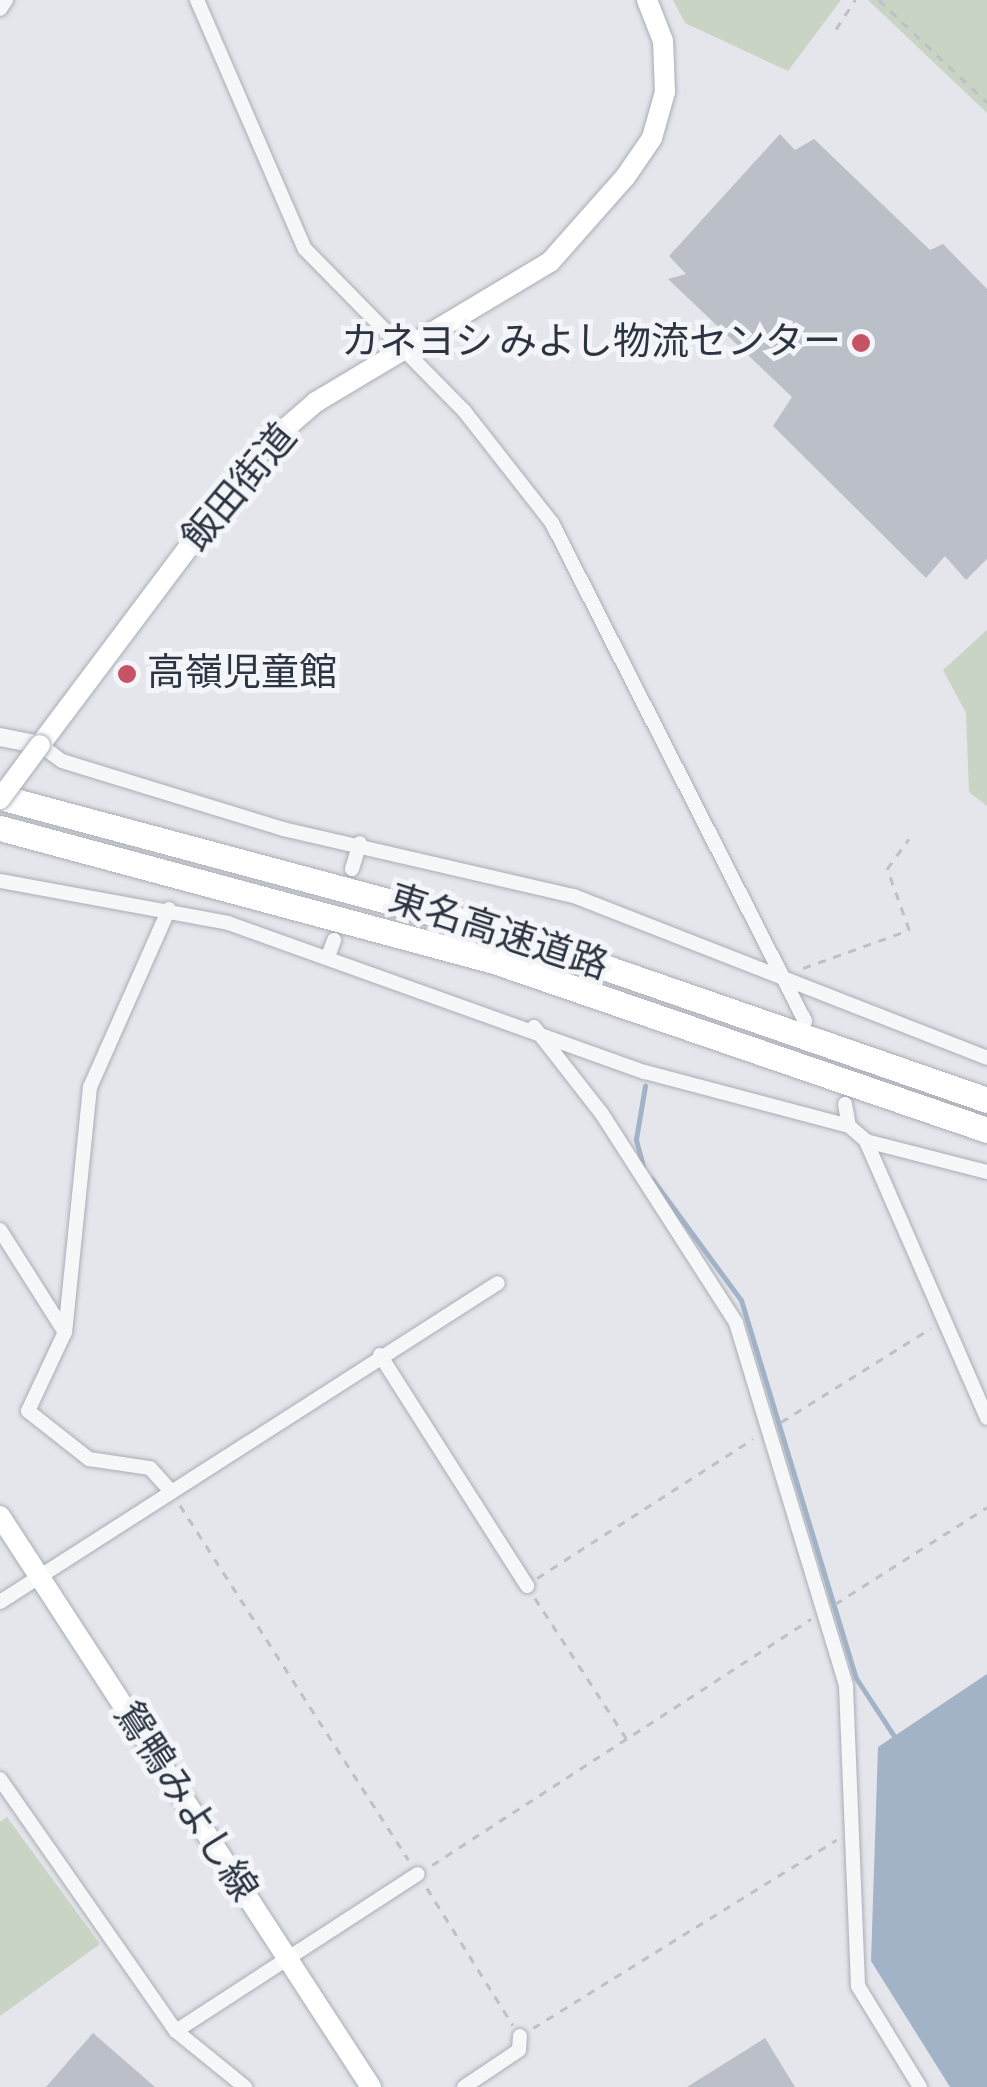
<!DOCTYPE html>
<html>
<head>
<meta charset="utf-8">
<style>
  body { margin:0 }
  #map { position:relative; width:987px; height:2087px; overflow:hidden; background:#e4e6eb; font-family:"Sofia Sans Condensed","Noto Sans JP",sans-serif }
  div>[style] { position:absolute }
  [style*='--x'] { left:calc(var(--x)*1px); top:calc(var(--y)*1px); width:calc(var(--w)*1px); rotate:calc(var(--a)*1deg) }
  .green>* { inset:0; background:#c9d4c5 }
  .water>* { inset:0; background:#a2b3c8 }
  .stream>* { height:5px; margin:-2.5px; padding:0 2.5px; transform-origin:2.5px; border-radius:2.5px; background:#a2b3c8 }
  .building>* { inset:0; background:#bbbfc7 }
  .path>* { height:2.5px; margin-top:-1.25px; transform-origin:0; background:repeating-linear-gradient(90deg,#bdc0c6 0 8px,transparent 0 16px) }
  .roads { filter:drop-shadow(0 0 2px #a9adb5) drop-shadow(0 0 2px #a9adb5) }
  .minor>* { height:14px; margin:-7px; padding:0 7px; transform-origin:7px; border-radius:7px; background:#f6f7f9 }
  .tertiary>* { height:18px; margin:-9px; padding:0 9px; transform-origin:9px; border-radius:9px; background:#f6f7f9 }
  .secondary>* { height:20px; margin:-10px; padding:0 10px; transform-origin:10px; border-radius:10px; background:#fff }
  .motorway>* { height:25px; margin:-12.5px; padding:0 12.5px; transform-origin:12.5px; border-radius:12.5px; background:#fff }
  .bridges { filter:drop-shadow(0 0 2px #a9adb5) drop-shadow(0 0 2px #a9adb5) }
  .secondary-bridge>* { height:20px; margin:-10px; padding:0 10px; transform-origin:10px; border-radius:10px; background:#fff }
  .dots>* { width:28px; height:28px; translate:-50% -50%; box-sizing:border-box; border:5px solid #f3f5f8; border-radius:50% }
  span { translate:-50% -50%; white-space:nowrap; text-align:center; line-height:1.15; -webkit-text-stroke:10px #f3f5f8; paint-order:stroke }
  .poi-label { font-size:38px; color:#2c3442 }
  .right { translate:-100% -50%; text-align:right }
  .left { translate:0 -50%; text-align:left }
  .street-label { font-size:38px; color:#2c3442 }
</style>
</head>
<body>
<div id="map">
  <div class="green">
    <i style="clip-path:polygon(673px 0,841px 0,788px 71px,685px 23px)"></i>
    <i style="clip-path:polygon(868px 0,987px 0,987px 113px)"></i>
    <i style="clip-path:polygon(987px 630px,987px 806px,969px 792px,966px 713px,943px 670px)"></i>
    <i style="clip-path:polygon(7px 1817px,100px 1944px,0 2016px,0 1822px)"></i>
  </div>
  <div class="water">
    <i style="clip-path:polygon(987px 1674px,987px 2087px,950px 2087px,871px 1961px,878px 1747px)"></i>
  </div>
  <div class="stream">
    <i style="--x:643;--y:1166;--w:28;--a:-105"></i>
    <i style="--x:636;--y:1139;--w:54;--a:-80.4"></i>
    <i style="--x:652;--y:1179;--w:150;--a:53.7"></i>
    <i style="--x:741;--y:1300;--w:395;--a:73.1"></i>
    <i style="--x:856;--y:1678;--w:73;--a:56.7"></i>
  </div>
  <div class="building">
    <i style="clip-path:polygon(780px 134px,795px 150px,814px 139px,930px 250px,943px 244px,987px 289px,987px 559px,966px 580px,945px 556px,926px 578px,773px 426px,792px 397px,668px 279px,686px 274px,669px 256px)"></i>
    <i style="clip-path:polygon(93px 2033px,155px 2087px,46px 2087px)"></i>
    <i style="clip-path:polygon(765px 2038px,795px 2087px,687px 2087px)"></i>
  </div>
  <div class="path">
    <i style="--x:879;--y:0;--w:149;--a:43.4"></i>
    <i style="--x:836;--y:29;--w:35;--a:-57"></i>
    <i style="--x:803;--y:968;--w:113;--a:-19.7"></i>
    <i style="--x:909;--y:930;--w:65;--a:-109.8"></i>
    <i style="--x:887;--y:869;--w:37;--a:-54"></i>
    <i style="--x:781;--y:1422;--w:177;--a:-32.1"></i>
    <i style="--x:180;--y:1505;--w:422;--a:57.2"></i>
    <i style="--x:537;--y:1578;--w:257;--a:-32.8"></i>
    <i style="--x:535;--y:1598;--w:168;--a:56.9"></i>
    <i style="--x:835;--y:1604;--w:180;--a:-32.5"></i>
    <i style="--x:432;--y:1865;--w:452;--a:-33"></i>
    <i style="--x:427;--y:1888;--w:162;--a:57.9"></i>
    <i style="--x:533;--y:2028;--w:357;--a:-31.8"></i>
  </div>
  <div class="roads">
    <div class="minor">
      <i style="--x:197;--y:0;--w:271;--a:66.6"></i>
      <i style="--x:305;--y:249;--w:228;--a:45.5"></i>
      <i style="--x:465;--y:412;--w:141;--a:51.9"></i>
      <i style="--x:552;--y:523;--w:559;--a:63.07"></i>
      <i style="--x:0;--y:9;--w:11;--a:-56"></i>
      <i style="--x:40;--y:745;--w:27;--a:36"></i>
      <i style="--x:62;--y:761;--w:231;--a:17.1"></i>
      <i style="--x:283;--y:829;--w:299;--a:13"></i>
      <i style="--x:574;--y:896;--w:444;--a:21.4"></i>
      <i style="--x:352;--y:869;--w:27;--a:-73"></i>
      <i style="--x:0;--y:881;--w:232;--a:10.4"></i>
      <i style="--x:228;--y:923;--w:443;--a:19.7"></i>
      <i style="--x:645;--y:1072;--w:211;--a:14.8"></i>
      <i style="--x:849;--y:1126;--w:23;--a:41"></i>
      <i style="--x:866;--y:1141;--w:302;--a:66.4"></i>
      <i style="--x:169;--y:909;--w:195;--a:113.9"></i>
      <i style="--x:90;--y:1087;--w:246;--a:95.8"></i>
      <i style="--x:65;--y:1332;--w:87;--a:115.1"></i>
      <i style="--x:28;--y:1411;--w:78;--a:38.2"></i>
      <i style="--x:89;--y:1459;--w:62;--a:8.4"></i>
      <i style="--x:150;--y:1468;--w:31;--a:48"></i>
      <i style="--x:329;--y:954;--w:15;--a:-70"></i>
      <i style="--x:534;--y:1027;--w:110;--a:52"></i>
      <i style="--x:602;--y:1114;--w:248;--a:57.3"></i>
      <i style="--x:736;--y:1323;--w:379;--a:73.1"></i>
      <i style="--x:846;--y:1686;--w:300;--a:87.7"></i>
      <i style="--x:858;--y:1986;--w:119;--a:58.5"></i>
      <i style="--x:845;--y:1104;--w:22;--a:80"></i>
      <i style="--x:866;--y:1141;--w:125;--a:14.4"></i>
      <i style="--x:0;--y:1230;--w:120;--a:57.6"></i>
      <i style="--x:380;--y:1355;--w:274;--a:57.5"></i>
      <i style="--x:0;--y:1602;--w:591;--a:-32.64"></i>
      <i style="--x:0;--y:1779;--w:307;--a:55.1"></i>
      <i style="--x:176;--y:2031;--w:89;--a:39.1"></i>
      <i style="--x:176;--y:2031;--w:288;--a:-33"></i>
      <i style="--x:464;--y:2087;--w:66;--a:-33.9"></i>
      <i style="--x:519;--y:2050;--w:14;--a:-86"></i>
    </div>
    <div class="tertiary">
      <i style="--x:0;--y:737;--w:41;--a:11.3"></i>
    </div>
    <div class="secondary">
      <i style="--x:40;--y:745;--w:373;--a:-53.1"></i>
      <i style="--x:264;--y:447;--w:69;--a:-40.9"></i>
      <i style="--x:316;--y:402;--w:273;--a:-30.9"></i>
      <i style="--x:550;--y:262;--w:115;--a:-48.5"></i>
      <i style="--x:626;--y:176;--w:46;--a:-55.6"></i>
      <i style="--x:652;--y:138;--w:48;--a:-74.2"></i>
      <i style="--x:665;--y:92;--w:51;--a:-92.2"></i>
      <i style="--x:663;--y:41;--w:44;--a:-111.3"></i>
      <i style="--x:0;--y:1516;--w:681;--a:56.99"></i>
    </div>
    <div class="motorway">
      <i style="--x:0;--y:797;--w:521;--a:15.02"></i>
      <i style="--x:503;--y:932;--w:512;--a:19.14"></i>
      <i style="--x:0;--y:828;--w:512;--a:15.07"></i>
      <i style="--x:494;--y:961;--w:521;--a:18.92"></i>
    </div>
  </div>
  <div class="bridges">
    <div class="secondary-bridge">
      <i style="--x:0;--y:799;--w:67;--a:-53.5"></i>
    </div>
  </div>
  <div class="dots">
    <i style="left:861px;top:343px;background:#c55363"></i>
    <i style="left:127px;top:674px;background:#c55363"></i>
  </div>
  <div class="poi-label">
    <span class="right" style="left:841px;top:343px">カネヨシ みよし物流センター</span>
    <span class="left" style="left:147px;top:674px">高嶺児童館</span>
  </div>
  <div class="street-label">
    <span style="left:240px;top:488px;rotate:-50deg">飯田街道</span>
    <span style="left:498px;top:933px;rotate:18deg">東名高速道路</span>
    <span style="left:185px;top:1802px;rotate:57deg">鴛鴨みよし線</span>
  </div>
</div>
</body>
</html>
